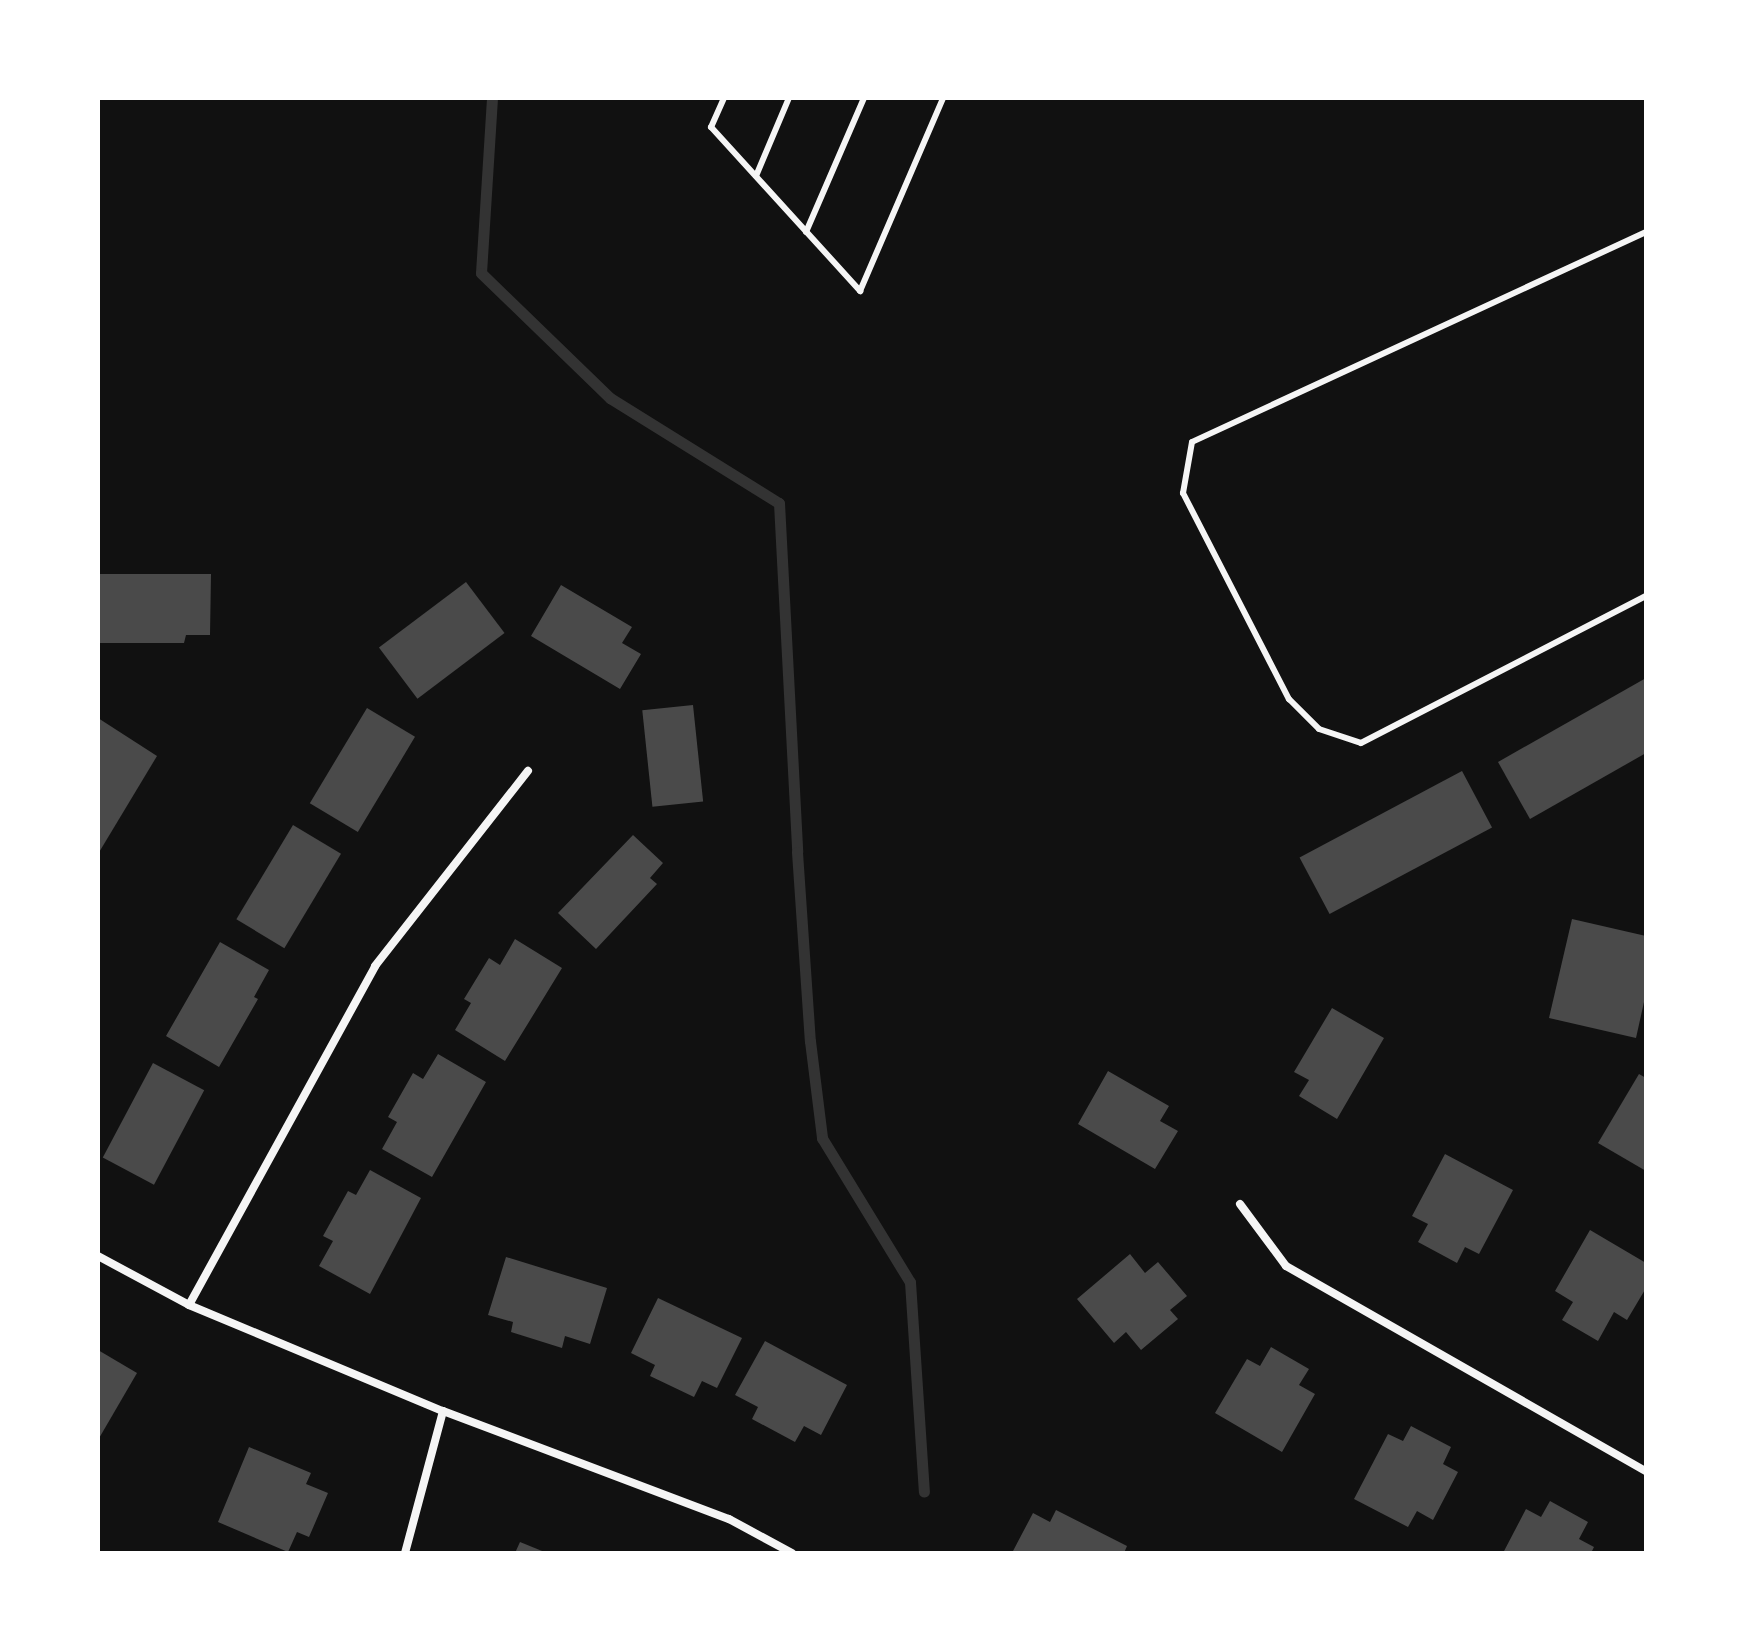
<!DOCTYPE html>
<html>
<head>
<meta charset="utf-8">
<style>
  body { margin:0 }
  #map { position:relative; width:1744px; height:1651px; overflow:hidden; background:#111; font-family:"Noto Sans",sans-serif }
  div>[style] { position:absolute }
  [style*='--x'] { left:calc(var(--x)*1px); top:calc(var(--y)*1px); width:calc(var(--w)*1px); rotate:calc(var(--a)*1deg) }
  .stream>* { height:11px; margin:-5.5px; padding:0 5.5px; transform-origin:5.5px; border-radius:5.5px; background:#333 }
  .building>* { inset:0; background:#4a4a4a; transform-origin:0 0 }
  .service>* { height:6px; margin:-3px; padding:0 3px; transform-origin:3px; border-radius:3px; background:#f5f5f5 }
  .minor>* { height:8px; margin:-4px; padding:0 4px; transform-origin:4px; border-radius:4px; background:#f5f5f5 }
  span { translate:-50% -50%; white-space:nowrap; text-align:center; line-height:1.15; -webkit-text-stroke:6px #fff; paint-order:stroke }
  .frame { position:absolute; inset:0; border:100px solid #fff; pointer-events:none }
</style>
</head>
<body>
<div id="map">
  <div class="stream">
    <i style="--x:492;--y:98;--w:175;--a:93.6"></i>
    <i style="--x:481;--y:273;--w:180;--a:44.1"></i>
    <i style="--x:610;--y:398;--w:199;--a:31.9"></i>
    <i style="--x:779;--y:503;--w:349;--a:87"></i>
    <i style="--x:797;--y:852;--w:189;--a:86.1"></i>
    <i style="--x:810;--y:1041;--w:98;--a:82.9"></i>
    <i style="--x:822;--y:1138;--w:169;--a:58.6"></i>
    <i style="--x:910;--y:1282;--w:210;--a:86.2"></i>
  </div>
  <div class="building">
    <i style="clip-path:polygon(98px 574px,211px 574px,210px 635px,186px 635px,184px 643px,98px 643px)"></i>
    <i style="left:466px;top:582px;width:64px;height:109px;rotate:53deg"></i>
    <i style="clip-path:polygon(561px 585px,632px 627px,622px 643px,641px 654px,620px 689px,531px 636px)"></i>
    <i style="clip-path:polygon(1646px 678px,1646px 753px,1530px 819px,1498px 762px)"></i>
    <i style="left:693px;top:705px;width:97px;height:51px;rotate:84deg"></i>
    <i style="left:367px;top:708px;width:56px;height:111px;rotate:31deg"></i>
    <i style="clip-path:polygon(98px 718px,157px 756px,98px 854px)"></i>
    <i style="left:1462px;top:771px;width:64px;height:184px;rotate:62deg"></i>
    <i style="left:293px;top:825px;width:56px;height:110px;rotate:31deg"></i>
    <i style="clip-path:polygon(633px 835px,663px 863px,650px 878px,657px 884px,596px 949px,558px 913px)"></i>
    <i style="clip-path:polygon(1572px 919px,1646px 936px,1646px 993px,1636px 1038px,1549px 1018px)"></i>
    <i style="clip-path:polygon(515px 939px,562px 968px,505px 1061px,455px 1030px,471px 1003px,464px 999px,489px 958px,500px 965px)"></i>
    <i style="clip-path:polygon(220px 942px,269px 970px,254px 997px,258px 999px,219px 1067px,166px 1036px)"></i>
    <i style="clip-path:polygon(1332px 1008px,1384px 1038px,1337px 1119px,1299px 1096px,1309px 1080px,1294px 1072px)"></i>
    <i style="clip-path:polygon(438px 1054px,486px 1082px,432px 1177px,382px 1149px,397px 1122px,388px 1117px,413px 1073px,423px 1079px)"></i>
    <i style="left:153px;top:1063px;width:58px;height:107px;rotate:28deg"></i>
    <i style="clip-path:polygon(1108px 1071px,1169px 1106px,1160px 1121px,1178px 1131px,1155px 1169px,1078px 1124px)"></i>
    <i style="clip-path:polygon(1639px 1074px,1646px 1078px,1646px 1171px,1598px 1143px)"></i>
    <i style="clip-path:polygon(1445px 1154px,1513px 1190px,1479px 1254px,1465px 1247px,1457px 1263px,1418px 1242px,1428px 1224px,1412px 1216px)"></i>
    <i style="clip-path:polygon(370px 1170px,421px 1198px,370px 1294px,319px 1266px,333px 1241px,323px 1236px,348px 1191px,356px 1195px)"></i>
    <i style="clip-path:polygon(1590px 1230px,1646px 1263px,1646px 1288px,1627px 1320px,1614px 1312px,1598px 1341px,1562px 1320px,1573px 1302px,1555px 1291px)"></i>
    <i style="clip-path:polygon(1130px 1254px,1145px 1273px,1158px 1262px,1187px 1296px,1170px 1310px,1178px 1319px,1141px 1350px,1126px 1332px,1114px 1343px,1077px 1299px)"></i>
    <i style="clip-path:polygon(506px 1257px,607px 1288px,590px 1344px,565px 1336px,562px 1348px,511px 1332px,513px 1322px,488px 1315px)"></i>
    <i style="clip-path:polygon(658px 1298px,742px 1338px,717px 1388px,702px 1381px,694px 1397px,650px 1376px,655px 1365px,631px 1353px)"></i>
    <i style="clip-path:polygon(765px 1341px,847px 1385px,821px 1435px,804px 1426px,795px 1442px,752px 1419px,758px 1407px,735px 1395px)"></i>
    <i style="clip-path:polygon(1271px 1347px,1309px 1369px,1299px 1385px,1315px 1394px,1282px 1452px,1215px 1413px,1247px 1359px,1260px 1366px)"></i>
    <i style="clip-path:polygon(98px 1350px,137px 1373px,98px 1440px)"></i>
    <i style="clip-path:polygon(1411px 1426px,1451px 1447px,1443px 1464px,1458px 1472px,1433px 1520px,1417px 1511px,1408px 1527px,1354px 1499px,1388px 1434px,1403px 1441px)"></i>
    <i style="clip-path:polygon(249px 1447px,311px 1473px,306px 1484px,328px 1493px,309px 1537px,297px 1532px,288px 1552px,218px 1522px)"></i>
    <i style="clip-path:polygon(1550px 1501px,1588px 1522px,1579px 1539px,1594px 1547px,1591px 1553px,1503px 1553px,1526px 1509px,1541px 1517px)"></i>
    <i style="clip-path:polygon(1056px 1510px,1127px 1546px,1124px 1553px,1013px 1551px,1033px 1513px,1050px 1522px)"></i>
    <i style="clip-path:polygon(520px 1542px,547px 1553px,515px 1553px)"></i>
  </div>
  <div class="service">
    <i style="--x:724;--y:98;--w:32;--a:114"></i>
    <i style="--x:711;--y:127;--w:222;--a:47.7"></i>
    <i style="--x:860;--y:291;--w:210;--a:-66.7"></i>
    <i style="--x:756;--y:176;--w:85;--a:-67.1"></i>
    <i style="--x:806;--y:232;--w:146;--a:-66.6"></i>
    <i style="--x:1646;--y:232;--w:500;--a:155.18"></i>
    <i style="--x:1192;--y:442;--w:52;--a:100"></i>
    <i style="--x:1183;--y:493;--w:232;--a:62.8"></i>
    <i style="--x:1289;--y:699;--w:42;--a:45"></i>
    <i style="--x:1319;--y:729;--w:44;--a:18.4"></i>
    <i style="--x:1361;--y:743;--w:321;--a:-27.3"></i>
  </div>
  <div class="minor">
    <i style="--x:1240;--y:1204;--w:77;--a:53.4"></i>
    <i style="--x:1286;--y:1266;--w:414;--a:29.7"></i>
    <i style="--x:98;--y:1256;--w:103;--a:28.3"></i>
    <i style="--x:189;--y:1305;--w:275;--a:22.7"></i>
    <i style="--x:443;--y:1411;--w:306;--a:20.7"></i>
    <i style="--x:729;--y:1519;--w:72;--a:28.4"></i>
    <i style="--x:189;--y:1305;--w:387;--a:-61.2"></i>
    <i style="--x:375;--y:966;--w:248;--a:-51.9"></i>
    <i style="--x:405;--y:1553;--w:147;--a:-75"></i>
  </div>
  <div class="frame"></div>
</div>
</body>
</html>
